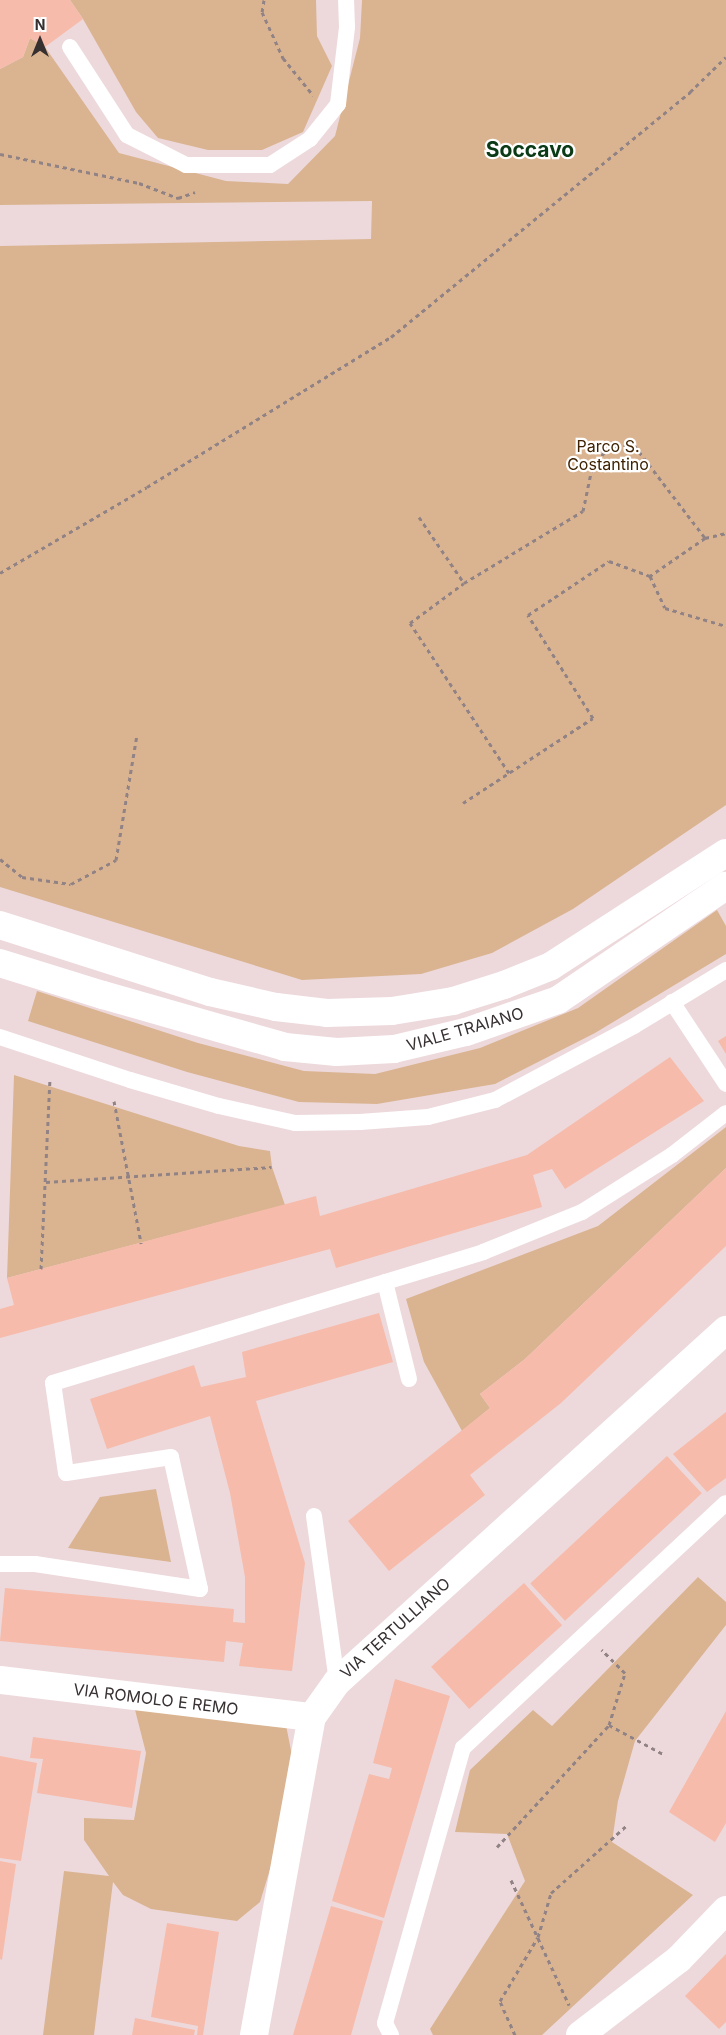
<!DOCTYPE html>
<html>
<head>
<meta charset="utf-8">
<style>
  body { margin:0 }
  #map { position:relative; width:726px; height:2035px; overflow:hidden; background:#edd9dc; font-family:Inter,sans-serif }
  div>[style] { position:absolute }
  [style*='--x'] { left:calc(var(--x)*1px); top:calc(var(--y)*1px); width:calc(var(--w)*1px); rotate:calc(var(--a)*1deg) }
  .green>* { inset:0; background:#dab491 }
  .building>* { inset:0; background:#f6bbaa; transform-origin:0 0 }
  .path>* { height:3px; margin-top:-1.5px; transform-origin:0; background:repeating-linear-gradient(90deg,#918385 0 4px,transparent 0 8px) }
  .lane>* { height:16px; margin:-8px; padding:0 8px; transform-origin:8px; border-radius:8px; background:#fff }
  .street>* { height:28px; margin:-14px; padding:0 14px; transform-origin:14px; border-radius:14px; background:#fff }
  .secondary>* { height:28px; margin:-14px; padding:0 14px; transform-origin:14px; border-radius:14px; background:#fff }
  span { translate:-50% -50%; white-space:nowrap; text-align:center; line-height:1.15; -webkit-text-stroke:4.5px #fff; paint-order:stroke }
  .park-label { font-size:16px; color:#3e2202 }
  .street-label { font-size:16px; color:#373031 }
  .district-label { font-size:21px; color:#0b3a16; font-weight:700 }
  .north { position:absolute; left:15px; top:15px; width:50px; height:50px; -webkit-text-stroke:4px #fff; paint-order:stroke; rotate:0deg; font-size:14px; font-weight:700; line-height:20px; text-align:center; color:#373031 }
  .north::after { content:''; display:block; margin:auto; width:18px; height:22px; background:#373031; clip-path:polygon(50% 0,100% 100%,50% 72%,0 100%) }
</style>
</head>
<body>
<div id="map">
  <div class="green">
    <i style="clip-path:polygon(70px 0,316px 0,317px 36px,332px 66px,303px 132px,262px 150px,208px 150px,158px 138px,136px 112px,83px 19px)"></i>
    <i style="clip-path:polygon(362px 0,726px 0,726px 805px,573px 909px,492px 953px,421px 974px,302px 980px,0 887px,0 246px,371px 239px,372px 201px,0 205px,0 69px,23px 57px,30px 38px,45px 47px,119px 153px,226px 181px,288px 184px,335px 136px,360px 38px)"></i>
    <i style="clip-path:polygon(717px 910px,726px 926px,726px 954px,595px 1033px,495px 1084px,377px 1104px,299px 1102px,187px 1072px,28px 1021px,37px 991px,198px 1043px,304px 1071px,375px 1074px,480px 1048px,578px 1008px)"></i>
    <i style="clip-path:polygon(14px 1075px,239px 1146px,270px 1151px,272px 1167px,285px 1205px,7px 1278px)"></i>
    <i style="clip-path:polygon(726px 1127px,726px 1168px,525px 1359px,480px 1394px,490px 1408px,462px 1431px,424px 1362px,406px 1299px,598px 1226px)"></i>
    <i style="clip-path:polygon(156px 1489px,171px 1562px,68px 1548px,100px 1497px)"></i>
    <i style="clip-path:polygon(698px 1577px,726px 1602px,726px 1625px,635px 1741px,618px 1801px,612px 1842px,693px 1895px,542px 2035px,433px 2035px,430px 2029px,525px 1881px,507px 1834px,455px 1832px,470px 1770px,533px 1710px,552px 1726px)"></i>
    <i style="clip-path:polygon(133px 1702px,285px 1720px,297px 1781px,260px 1902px,237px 1921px,151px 1909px,123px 1895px,113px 1882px,94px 2035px,43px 2035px,64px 1871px,109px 1876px,84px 1840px,84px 1818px,134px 1820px,146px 1753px)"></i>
  </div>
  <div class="building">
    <i style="clip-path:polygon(0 0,70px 0,83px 19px,45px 47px,30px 38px,23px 57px,0 69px)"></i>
    <i style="clip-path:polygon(726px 1036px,726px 1054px,718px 1041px)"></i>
    <i style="clip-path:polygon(670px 1057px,704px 1101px,565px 1189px,552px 1169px,533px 1175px,542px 1207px,336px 1268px,330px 1249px,0 1338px,0 1309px,14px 1305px,7px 1278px,316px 1196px,320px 1216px,527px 1155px)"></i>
    <i style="clip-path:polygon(726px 1168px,726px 1246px,561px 1403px,470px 1475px,485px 1495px,389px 1571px,348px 1521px,490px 1408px,480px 1394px,525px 1359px)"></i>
    <i style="clip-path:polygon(379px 1313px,393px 1362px,256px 1401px,305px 1563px,292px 1671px,239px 1666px,243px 1643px,226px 1641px,224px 1662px,0 1641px,5px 1588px,234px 1609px,233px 1622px,245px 1623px,245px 1577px,230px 1493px,210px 1416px,107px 1449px,90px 1399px,194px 1365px,201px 1387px,246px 1377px,242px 1352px)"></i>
    <i style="clip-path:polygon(726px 1412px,726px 1478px,707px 1492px,673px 1454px)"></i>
    <i style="left:667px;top:1456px;width:51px;height:187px;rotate:47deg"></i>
    <i style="left:524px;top:1583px;width:57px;height:125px;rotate:48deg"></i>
    <i style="clip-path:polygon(395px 1679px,450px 1696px,384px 1918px,332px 1901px,369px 1774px,389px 1779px,392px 1768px,373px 1763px)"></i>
    <i style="clip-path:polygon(726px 1711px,726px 1823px,715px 1842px,669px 1812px)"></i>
    <i style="clip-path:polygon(33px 1737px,141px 1751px,132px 1808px,37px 1793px,43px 1759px,30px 1758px)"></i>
    <i style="clip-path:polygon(0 1756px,37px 1763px,21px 1861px,0 1858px)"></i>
    <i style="clip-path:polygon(0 1861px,16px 1864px,2px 1960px,0 1959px)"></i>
    <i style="clip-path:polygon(331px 1906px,383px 1921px,351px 2035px,293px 2035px)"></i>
    <i style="clip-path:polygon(167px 1923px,219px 1932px,203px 2035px,197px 2035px,198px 2026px,151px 2017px)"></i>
    <i style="clip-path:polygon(726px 1954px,726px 2022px,719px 2029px,685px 1996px)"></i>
    <i style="clip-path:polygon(135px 2018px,195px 2030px,194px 2035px,132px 2035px)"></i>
  </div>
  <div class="path">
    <i style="--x:264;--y:0;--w:12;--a:99"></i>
    <i style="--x:262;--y:12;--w:51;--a:65.5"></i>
    <i style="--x:283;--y:58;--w:48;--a:51"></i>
    <i style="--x:0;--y:154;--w:142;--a:11.8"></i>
    <i style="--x:139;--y:183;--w:42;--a:21"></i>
    <i style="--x:178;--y:198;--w:18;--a:-19"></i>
    <i style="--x:419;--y:517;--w:80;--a:55.7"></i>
    <i style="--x:705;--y:538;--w:67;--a:145.4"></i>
    <i style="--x:650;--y:576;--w:35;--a:65"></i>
    <i style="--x:665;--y:608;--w:64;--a:16.4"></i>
    <i style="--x:0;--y:573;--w:170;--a:-30.3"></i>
    <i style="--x:147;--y:487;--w:286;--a:-31.6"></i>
    <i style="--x:391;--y:337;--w:387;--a:-39.3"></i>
    <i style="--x:690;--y:92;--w:50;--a:-44.2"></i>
    <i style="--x:509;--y:773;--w:180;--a:-123.4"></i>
    <i style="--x:410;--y:623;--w:67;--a:-36.5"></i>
    <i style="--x:464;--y:583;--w:139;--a:-31.2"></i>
    <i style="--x:583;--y:511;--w:44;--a:-78.2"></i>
    <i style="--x:592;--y:468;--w:24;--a:-52"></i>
    <i style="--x:607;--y:449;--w:27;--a:-8"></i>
    <i style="--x:634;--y:445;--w:117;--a:52.6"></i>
    <i style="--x:705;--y:538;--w:22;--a:-13"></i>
    <i style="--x:463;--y:803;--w:155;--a:-33.2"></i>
    <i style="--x:593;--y:718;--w:122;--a:-122.3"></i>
    <i style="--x:528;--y:615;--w:97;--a:-33.7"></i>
    <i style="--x:609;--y:561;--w:44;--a:20.1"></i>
    <i style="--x:0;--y:859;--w:28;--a:39"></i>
    <i style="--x:22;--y:877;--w:49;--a:8.1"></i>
    <i style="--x:71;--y:884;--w:51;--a:-28.1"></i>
    <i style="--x:116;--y:860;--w:128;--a:-80.5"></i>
    <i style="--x:114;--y:1101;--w:145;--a:79.2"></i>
    <i style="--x:46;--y:1182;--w:226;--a:-3.8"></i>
    <i style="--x:41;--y:1269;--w:189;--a:-87.3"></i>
    <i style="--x:609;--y:1725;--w:64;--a:28.2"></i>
    <i style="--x:497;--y:1847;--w:166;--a:-47.4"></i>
    <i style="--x:609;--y:1725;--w:54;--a:-72.9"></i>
    <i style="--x:625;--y:1673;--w:33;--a:-135"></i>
    <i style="--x:511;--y:1880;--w:138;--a:65.1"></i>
    <i style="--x:515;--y:2035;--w:37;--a:-114"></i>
    <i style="--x:500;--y:2001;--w:74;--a:-59.3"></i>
    <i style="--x:538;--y:1937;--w:46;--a:-73.5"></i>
    <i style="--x:551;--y:1893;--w:102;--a:-41.8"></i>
  </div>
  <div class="lane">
    <i style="--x:70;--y:47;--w:105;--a:57.1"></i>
    <i style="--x:127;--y:135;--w:66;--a:27"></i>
    <i style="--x:186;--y:165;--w:84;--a:0"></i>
    <i style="--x:270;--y:165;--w:48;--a:-33"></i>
    <i style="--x:310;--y:139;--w:45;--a:-51.3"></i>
    <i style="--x:338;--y:104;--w:78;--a:-83.3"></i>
    <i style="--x:347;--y:27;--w:27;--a:-92"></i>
    <i style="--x:672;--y:1002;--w:98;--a:56.6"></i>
    <i style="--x:0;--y:1037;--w:137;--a:18.3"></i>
    <i style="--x:130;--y:1080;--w:93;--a:16.3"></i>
    <i style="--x:219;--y:1106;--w:78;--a:12.6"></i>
    <i style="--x:295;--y:1123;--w:65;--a:-0.9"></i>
    <i style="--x:360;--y:1122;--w:68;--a:-4.2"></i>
    <i style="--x:428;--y:1117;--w:69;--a:-14.2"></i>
    <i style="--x:495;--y:1100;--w:157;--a:-28"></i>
    <i style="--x:634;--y:1026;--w:108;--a:-31.3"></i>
    <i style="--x:385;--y:1282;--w:100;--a:76.1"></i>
    <i style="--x:314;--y:1516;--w:168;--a:82.1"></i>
    <i style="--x:0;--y:1564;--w:35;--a:0"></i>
    <i style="--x:35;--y:1564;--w:167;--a:8.6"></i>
    <i style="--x:200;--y:1589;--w:135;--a:-102.4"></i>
    <i style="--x:171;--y:1457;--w:106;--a:171.3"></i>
    <i style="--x:66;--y:1473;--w:91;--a:-98.2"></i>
    <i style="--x:53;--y:1383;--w:450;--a:-16.9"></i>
    <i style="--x:483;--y:1252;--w:107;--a:-22"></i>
    <i style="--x:582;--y:1212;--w:107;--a:-32.3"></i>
    <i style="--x:672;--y:1155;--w:68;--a:-37.9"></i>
    <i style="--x:391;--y:2035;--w:13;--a:-117"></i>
    <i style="--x:385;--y:2023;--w:286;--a:-74.2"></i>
    <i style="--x:463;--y:1748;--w:359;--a:-43"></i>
  </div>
  <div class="street">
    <i style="--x:0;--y:1680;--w:314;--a:6.8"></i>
    <i style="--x:254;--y:2035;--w:323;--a:-79.7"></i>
    <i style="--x:312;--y:1717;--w:43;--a:-54.5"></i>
    <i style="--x:337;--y:1682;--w:525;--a:-42.14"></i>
    <i style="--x:580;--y:2035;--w:125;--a:-37.5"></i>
    <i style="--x:679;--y:1959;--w:68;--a:-46.2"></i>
  </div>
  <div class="secondary">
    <i style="--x:0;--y:925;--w:220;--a:17.7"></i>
    <i style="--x:210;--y:992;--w:68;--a:12.8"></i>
    <i style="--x:276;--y:1007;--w:51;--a:6.7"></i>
    <i style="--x:327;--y:1013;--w:65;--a:-1.8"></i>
    <i style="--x:392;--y:1011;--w:62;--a:-9.3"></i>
    <i style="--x:453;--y:1001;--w:53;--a:-17.4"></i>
    <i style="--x:504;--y:985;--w:51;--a:-22"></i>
    <i style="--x:551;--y:966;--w:208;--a:-32.9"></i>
    <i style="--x:0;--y:963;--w:108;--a:17.3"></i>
    <i style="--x:103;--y:995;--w:189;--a:15.9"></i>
    <i style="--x:285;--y:1047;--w:52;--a:5.5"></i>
    <i style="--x:337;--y:1052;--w:57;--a:-3"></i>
    <i style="--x:394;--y:1049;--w:74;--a:-13.3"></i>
    <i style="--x:466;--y:1032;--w:97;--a:-19.2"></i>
    <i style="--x:558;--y:1000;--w:203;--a:-34.2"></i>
  </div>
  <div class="park-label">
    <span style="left:608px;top:455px">Parco S.<br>Costantino</span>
  </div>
  <div class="street-label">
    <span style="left:465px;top:1029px;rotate:-16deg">VIALE TRAIANO</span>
    <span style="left:395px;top:1628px;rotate:-42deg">VIA TERTULLIANO</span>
    <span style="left:156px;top:1699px;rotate:7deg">VIA ROMOLO E REMO</span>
  </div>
  <div class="district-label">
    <span style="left:530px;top:150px">Soccavo</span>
  </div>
  <div class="north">N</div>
</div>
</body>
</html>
